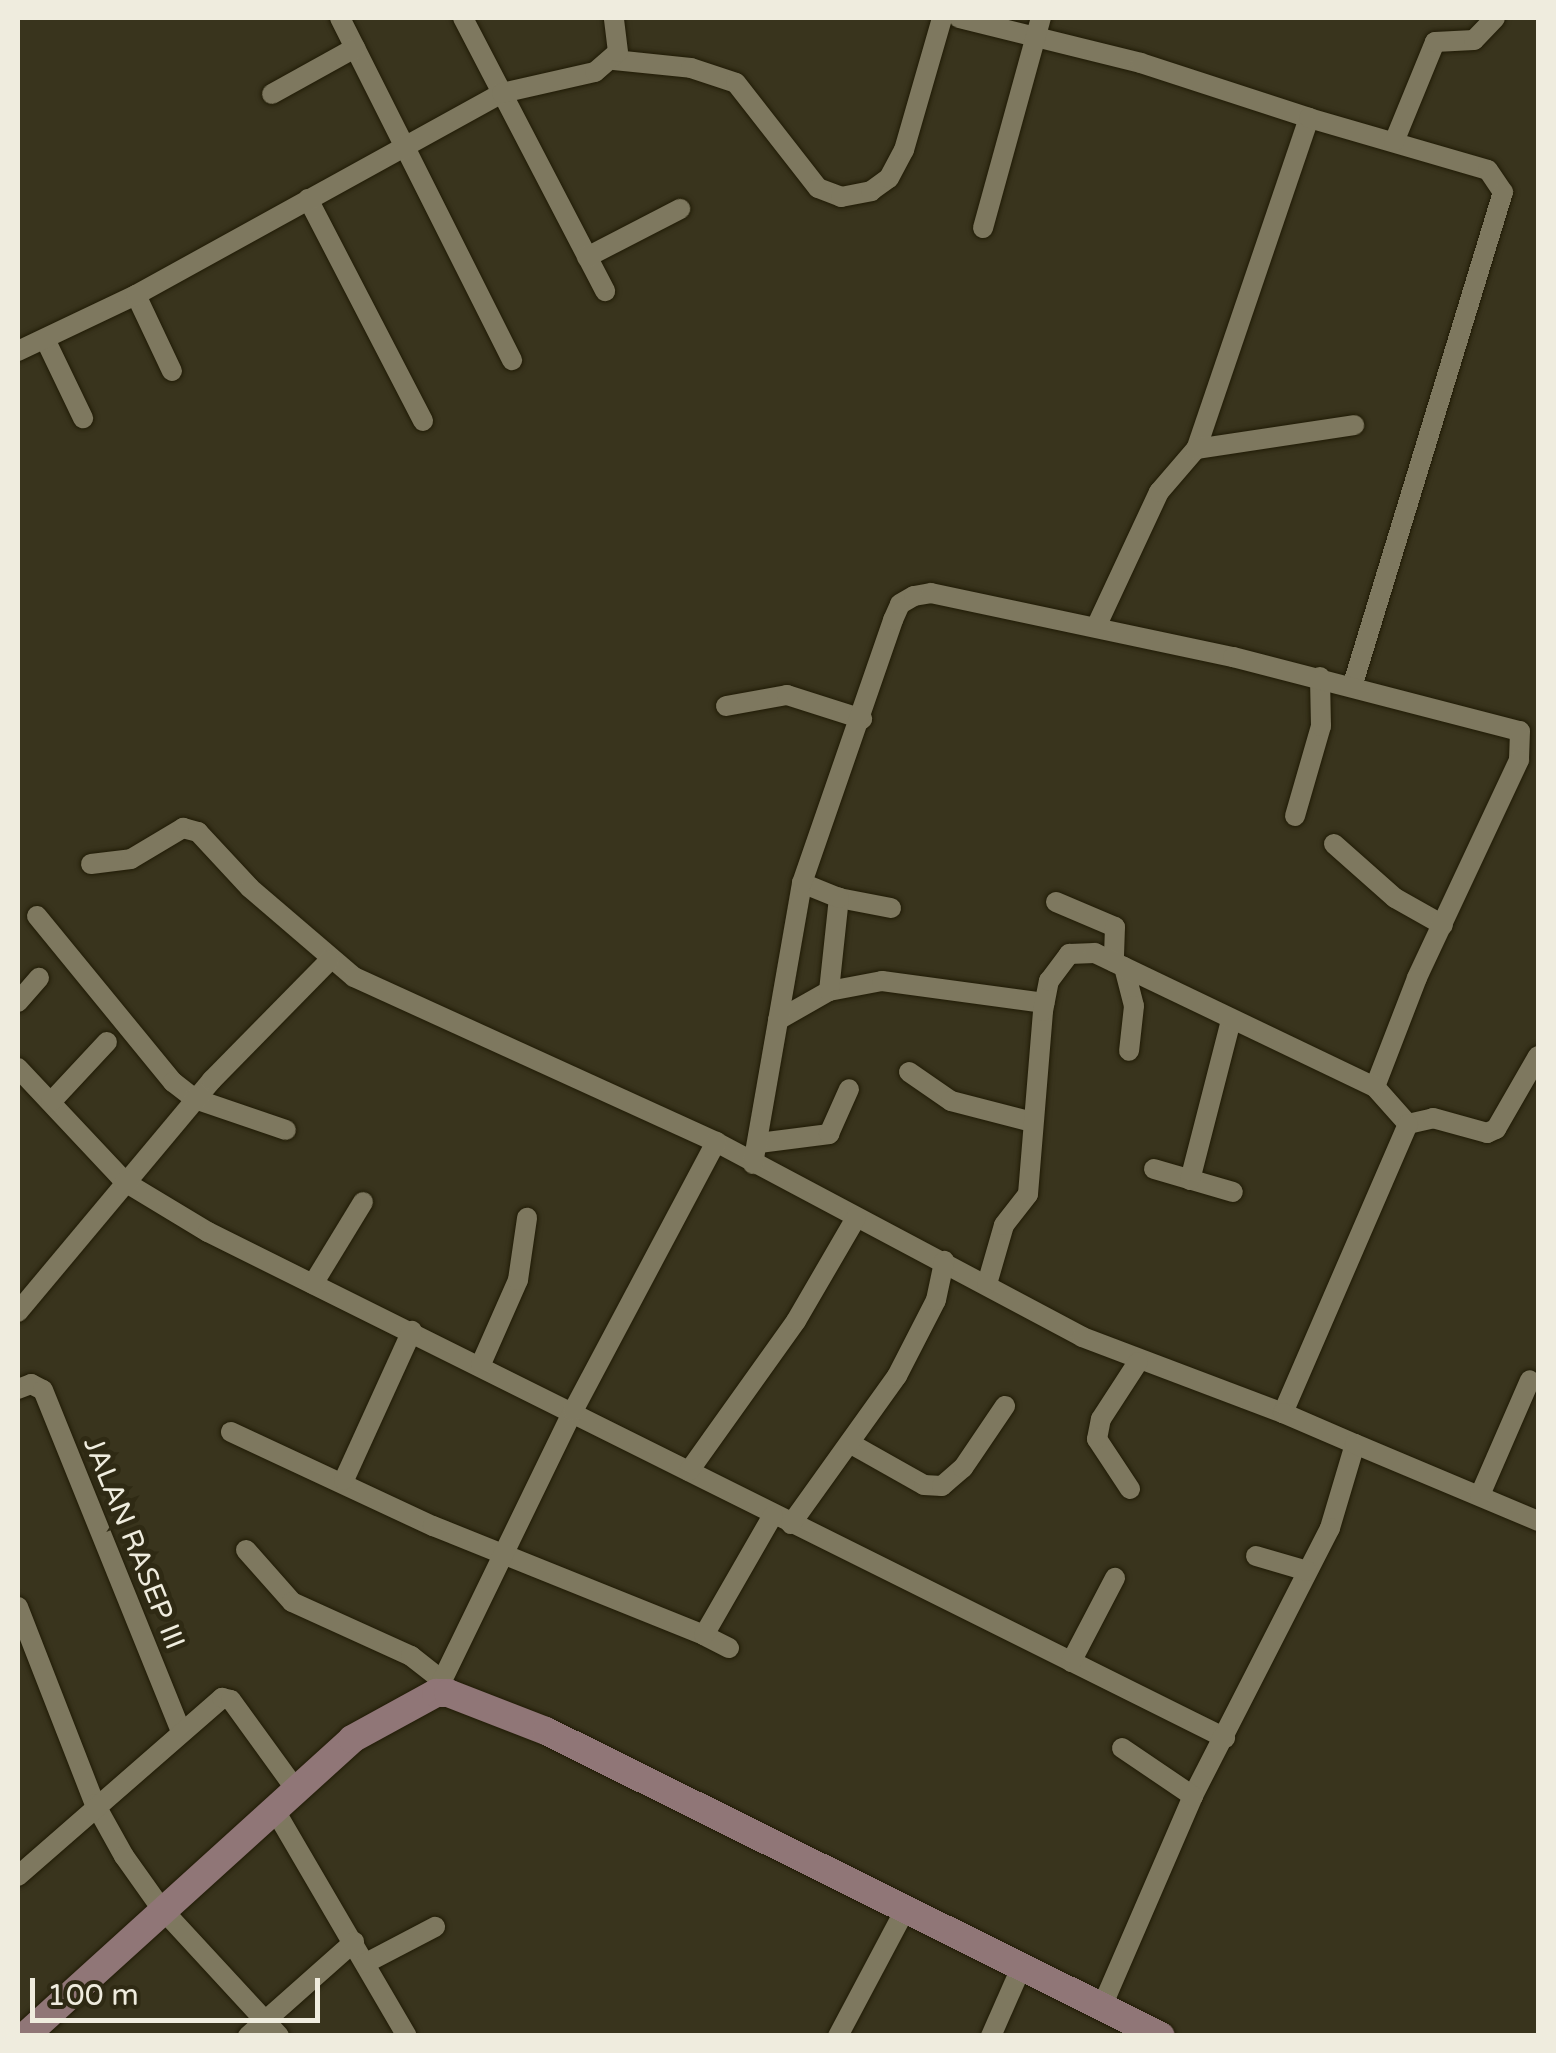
<!DOCTYPE html>
<html>
<head>
<meta charset="utf-8">
<style>
  body { margin:0 }
  #map { position:relative; width:1556px; height:2053px; overflow:hidden; background:#39341d; font-family:"Varela Round",sans-serif }
  div>[style] { position:absolute }
  [style*='--x'] { left:calc(var(--x)*1px); top:calc(var(--y)*1px); width:calc(var(--w)*1px); rotate:calc(var(--a)*1deg) }
  .roads { filter:drop-shadow(0 0 2px #201b06) drop-shadow(0 0 2px #201b06) }
  .street>* { height:20px; margin:-10px; padding:0 10px; transform-origin:10px; border-radius:10px; background:#7e785f }
  .secondary>* { height:28px; margin:-14px; padding:0 14px; transform-origin:14px; border-radius:14px; background:#907677 }
  span { translate:-50% -50%; white-space:nowrap; text-align:center; line-height:1.15; -webkit-text-stroke:10px #2f2a14; paint-order:stroke }
  .street-label { font-size:28px; color:#efecde }
  .frame { position:absolute; inset:0; border:20px solid #efecde; pointer-events:none }
  .scale { position:absolute; left:30px; top:1978px; width:290px; height:45px; box-sizing:border-box; border:5px solid #efecde; border-top:0; padding-left:12px; font-size:30px; line-height:35px; white-space:nowrap; color:#efecde; -webkit-text-stroke:8px #2f2a14; paint-order:stroke }
</style>
</head>
<body>
<div id="map">
  <div class="roads">
    <div class="street">
      <i style="--x:340;--y:18;--w:383;--a:63.3"></i>
      <i style="--x:463;--y:18;--w:308;--a:62.5"></i>
      <i style="--x:959;--y:18;--w:187;--a:13.9"></i>
      <i style="--x:1141;--y:63;--w:177;--a:18.1"></i>
      <i style="--x:1309;--y:118;--w:350;--a:108.8"></i>
      <i style="--x:614;--y:60;--w:77;--a:5.9"></i>
      <i style="--x:691;--y:68;--w:47;--a:18.4"></i>
      <i style="--x:736;--y:83;--w:133;--a:52"></i>
      <i style="--x:818;--y:188;--w:25;--a:21"></i>
      <i style="--x:841;--y:197;--w:31;--a:-11"></i>
      <i style="--x:871;--y:191;--w:22;--a:-36"></i>
      <i style="--x:889;--y:178;--w:32;--a:-62"></i>
      <i style="--x:904;--y:150;--w:137;--a:-73.9"></i>
      <i style="--x:272;--y:94;--w:95;--a:-29"></i>
      <i style="--x:1309;--y:118;--w:186;--a:16.2"></i>
      <i style="--x:1488;--y:170;--w:27;--a:56"></i>
      <i style="--x:1503;--y:192;--w:514;--a:106.96"></i>
      <i style="--x:1394;--y:142;--w:108;--a:-67.7"></i>
      <i style="--x:1435;--y:42;--w:39;--a:-3"></i>
      <i style="--x:1474;--y:40;--w:30;--a:-46"></i>
      <i style="--x:308;--y:199;--w:250;--a:62.6"></i>
      <i style="--x:983;--y:228;--w:218;--a:-74.6"></i>
      <i style="--x:587;--y:257;--w:105;--a:-27.3"></i>
      <i style="--x:136;--y:295;--w:84;--a:64.7"></i>
      <i style="--x:45;--y:339;--w:88;--a:64.3"></i>
      <i style="--x:18;--y:351;--w:131;--a:-25.4"></i>
      <i style="--x:136;--y:295;--w:418;--a:-28.9"></i>
      <i style="--x:502;--y:93;--w:95;--a:-12.7"></i>
      <i style="--x:595;--y:72;--w:30;--a:-41"></i>
      <i style="--x:618;--y:52;--w:34;--a:-97"></i>
      <i style="--x:1096;--y:627;--w:149;--a:-65"></i>
      <i style="--x:1159;--y:492;--w:57;--a:-49.3"></i>
      <i style="--x:1196;--y:449;--w:160;--a:-8.6"></i>
      <i style="--x:726;--y:706;--w:62;--a:-10.2"></i>
      <i style="--x:787;--y:695;--w:79;--a:17.7"></i>
      <i style="--x:1295;--y:816;--w:94;--a:-73.9"></i>
      <i style="--x:1321;--y:726;--w:49;--a:-91.2"></i>
      <i style="--x:1334;--y:844;--w:81;--a:41.5"></i>
      <i style="--x:1395;--y:898;--w:55;--a:29.4"></i>
      <i style="--x:91;--y:864;--w:40;--a:-7.1"></i>
      <i style="--x:131;--y:859;--w:61;--a:-30.8"></i>
      <i style="--x:183;--y:828;--w:16;--a:15"></i>
      <i style="--x:198;--y:832;--w:76;--a:47.1"></i>
      <i style="--x:250;--y:888;--w:137;--a:40.6"></i>
      <i style="--x:354;--y:977;--w:398;--a:24.5"></i>
      <i style="--x:716;--y:1142;--w:415;--a:28"></i>
      <i style="--x:1082;--y:1337;--w:215;--a:20.7"></i>
      <i style="--x:839;--y:898;--w:53;--a:10.9"></i>
      <i style="--x:1056;--y:902;--w:64;--a:23"></i>
      <i style="--x:1115;--y:927;--w:35;--a:92"></i>
      <i style="--x:37;--y:916;--w:215;--a:50.7"></i>
      <i style="--x:173;--y:1082;--w:28;--a:38"></i>
      <i style="--x:195;--y:1099;--w:96;--a:18.8"></i>
      <i style="--x:1124;--y:967;--w:40;--a:75.6"></i>
      <i style="--x:1134;--y:1006;--w:45;--a:96.3"></i>
      <i style="--x:829;--y:991;--w:54;--a:-10.7"></i>
      <i style="--x:882;--y:981;--w:164;--a:7.7"></i>
      <i style="--x:18;--y:1002;--w:32;--a:-49"></i>
      <i style="--x:778;--y:1020;--w:59;--a:-29.6"></i>
      <i style="--x:829;--y:991;--w:94;--a:-83.9"></i>
      <i style="--x:839;--y:898;--w:40;--a:-158"></i>
      <i style="--x:18;--y:1068;--w:156;--a:46.8"></i>
      <i style="--x:125;--y:1182;--w:97;--a:31.1"></i>
      <i style="--x:208;--y:1232;--w:1136;--a:26.45"></i>
      <i style="--x:909;--y:1072;--w:51;--a:34.6"></i>
      <i style="--x:951;--y:1101;--w:84;--a:14.5"></i>
      <i style="--x:51;--y:1102;--w:82;--a:-47"></i>
      <i style="--x:1408;--y:1124;--w:26;--a:-13"></i>
      <i style="--x:1433;--y:1118;--w:56;--a:15.5"></i>
      <i style="--x:1487;--y:1133;--w:10;--a:-24"></i>
      <i style="--x:1496;--y:1129;--w:84;--a:-60.1"></i>
      <i style="--x:759;--y:1143;--w:71;--a:-7.3"></i>
      <i style="--x:829;--y:1134;--w:49;--a:-66"></i>
      <i style="--x:753;--y:1164;--w:285;--a:-80.1"></i>
      <i style="--x:802;--y:883;--w:278;--a:-70.9"></i>
      <i style="--x:893;--y:620;--w:17;--a:-66"></i>
      <i style="--x:900;--y:604;--w:16;--a:-30"></i>
      <i style="--x:914;--y:596;--w:17;--a:-10"></i>
      <i style="--x:931;--y:593;--w:309;--a:12"></i>
      <i style="--x:1233;--y:657;--w:296;--a:14.5"></i>
      <i style="--x:1520;--y:731;--w:29;--a:92"></i>
      <i style="--x:1519;--y:760;--w:241;--a:115.1"></i>
      <i style="--x:1417;--y:978;--w:117;--a:111.1"></i>
      <i style="--x:1375;--y:1087;--w:50;--a:48.3"></i>
      <i style="--x:1408;--y:1124;--w:315;--a:113.4"></i>
      <i style="--x:1283;--y:1413;--w:78;--a:23.3"></i>
      <i style="--x:1355;--y:1444;--w:88;--a:106.6"></i>
      <i style="--x:1330;--y:1528;--w:301;--a:117.1"></i>
      <i style="--x:1193;--y:1796;--w:229;--a:113.4"></i>
      <i style="--x:1154;--y:1169;--w:82;--a:16.2"></i>
      <i style="--x:1190;--y:1180;--w:165;--a:-75.6"></i>
      <i style="--x:313;--y:1284;--w:96;--a:-58.6"></i>
      <i style="--x:987;--y:1284;--w:61;--a:-73.9"></i>
      <i style="--x:1004;--y:1225;--w:39;--a:-52"></i>
      <i style="--x:1028;--y:1194;--w:184;--a:-85.3"></i>
      <i style="--x:1043;--y:1011;--w:31;--a:-79"></i>
      <i style="--x:1049;--y:981;--w:34;--a:-53"></i>
      <i style="--x:1069;--y:954;--w:26;--a:-2"></i>
      <i style="--x:1095;--y:953;--w:310;--a:25.6"></i>
      <i style="--x:18;--y:1312;--w:302;--a:-50.1"></i>
      <i style="--x:212;--y:1080;--w:167;--a:-45.5"></i>
      <i style="--x:481;--y:1364;--w:92;--a:-66.2"></i>
      <i style="--x:518;--y:1280;--w:63;--a:-81.7"></i>
      <i style="--x:18;--y:1389;--w:14;--a:-21"></i>
      <i style="--x:31;--y:1384;--w:13;--a:27"></i>
      <i style="--x:43;--y:1390;--w:366;--a:68"></i>
      <i style="--x:231;--y:1432;--w:223;--a:25"></i>
      <i style="--x:433;--y:1526;--w:292;--a:21.9"></i>
      <i style="--x:1355;--y:1444;--w:199;--a:22.8"></i>
      <i style="--x:853;--y:1445;--w:81;--a:29.4"></i>
      <i style="--x:924;--y:1485;--w:18;--a:3"></i>
      <i style="--x:942;--y:1486;--w:28;--a:-41"></i>
      <i style="--x:963;--y:1468;--w:75;--a:-55.9"></i>
      <i style="--x:689;--y:1471;--w:184;--a:-54.5"></i>
      <i style="--x:796;--y:1321;--w:119;--a:-59.8"></i>
      <i style="--x:344;--y:1480;--w:164;--a:-65.5"></i>
      <i style="--x:1130;--y:1489;--w:60;--a:-123.4"></i>
      <i style="--x:1097;--y:1439;--w:20;--a:-79"></i>
      <i style="--x:1101;--y:1419;--w:68;--a:-57"></i>
      <i style="--x:1480;--y:1495;--w:125;--a:-66.5"></i>
      <i style="--x:791;--y:1524;--w:182;--a:-54.4"></i>
      <i style="--x:897;--y:1376;--w:85;--a:-62.8"></i>
      <i style="--x:936;--y:1300;--w:40;--a:-78"></i>
      <i style="--x:246;--y:1550;--w:69;--a:48.5"></i>
      <i style="--x:292;--y:1602;--w:131;--a:24.4"></i>
      <i style="--x:411;--y:1656;--w:39;--a:38"></i>
      <i style="--x:1256;--y:1556;--w:53;--a:16.4"></i>
      <i style="--x:18;--y:1607;--w:212;--a:68.7"></i>
      <i style="--x:95;--y:1804;--w:60;--a:60.9"></i>
      <i style="--x:124;--y:1856;--w:64;--a:54.6"></i>
      <i style="--x:161;--y:1908;--w:174;--a:47.3"></i>
      <i style="--x:729;--y:1648;--w:28;--a:-153"></i>
      <i style="--x:704;--y:1635;--w:138;--a:-60.1"></i>
      <i style="--x:1071;--y:1662;--w:95;--a:-62.4"></i>
      <i style="--x:436;--y:1693;--w:314;--a:-64.1"></i>
      <i style="--x:573;--y:1411;--w:305;--a:-62"></i>
      <i style="--x:1122;--y:1748;--w:86;--a:34.1"></i>
      <i style="--x:273;--y:1807;--w:265;--a:59.7"></i>
      <i style="--x:18;--y:1876;--w:271;--a:-41.1"></i>
      <i style="--x:222;--y:1698;--w:9;--a:13"></i>
      <i style="--x:231;--y:1700;--w:107;--a:54.1"></i>
      <i style="--x:366;--y:1963;--w:78;--a:-27.6"></i>
      <i style="--x:248;--y:2036;--w:142;--a:-41.6"></i>
      <i style="--x:838;--y:2036;--w:140;--a:-62"></i>
      <i style="--x:991;--y:2036;--w:74;--a:-66.2"></i>
    </div>
    <div class="secondary">
      <i style="--x:25;--y:2036;--w:442;--a:-42.2"></i>
      <i style="--x:352;--y:1739;--w:96;--a:-28.7"></i>
      <i style="--x:436;--y:1693;--w:12;--a:0"></i>
      <i style="--x:448;--y:1693;--w:105;--a:21.2"></i>
      <i style="--x:546;--y:1731;--w:686;--a:26.38"></i>
    </div>
  </div>
  <div class="street-label">
    <span style="left:134px;top:1543px;rotate:68deg">JALAN RASEP III</span>
  </div>
  <div class="frame"></div>
  <div class="scale">100 m</div>
</div>
</body>
</html>
